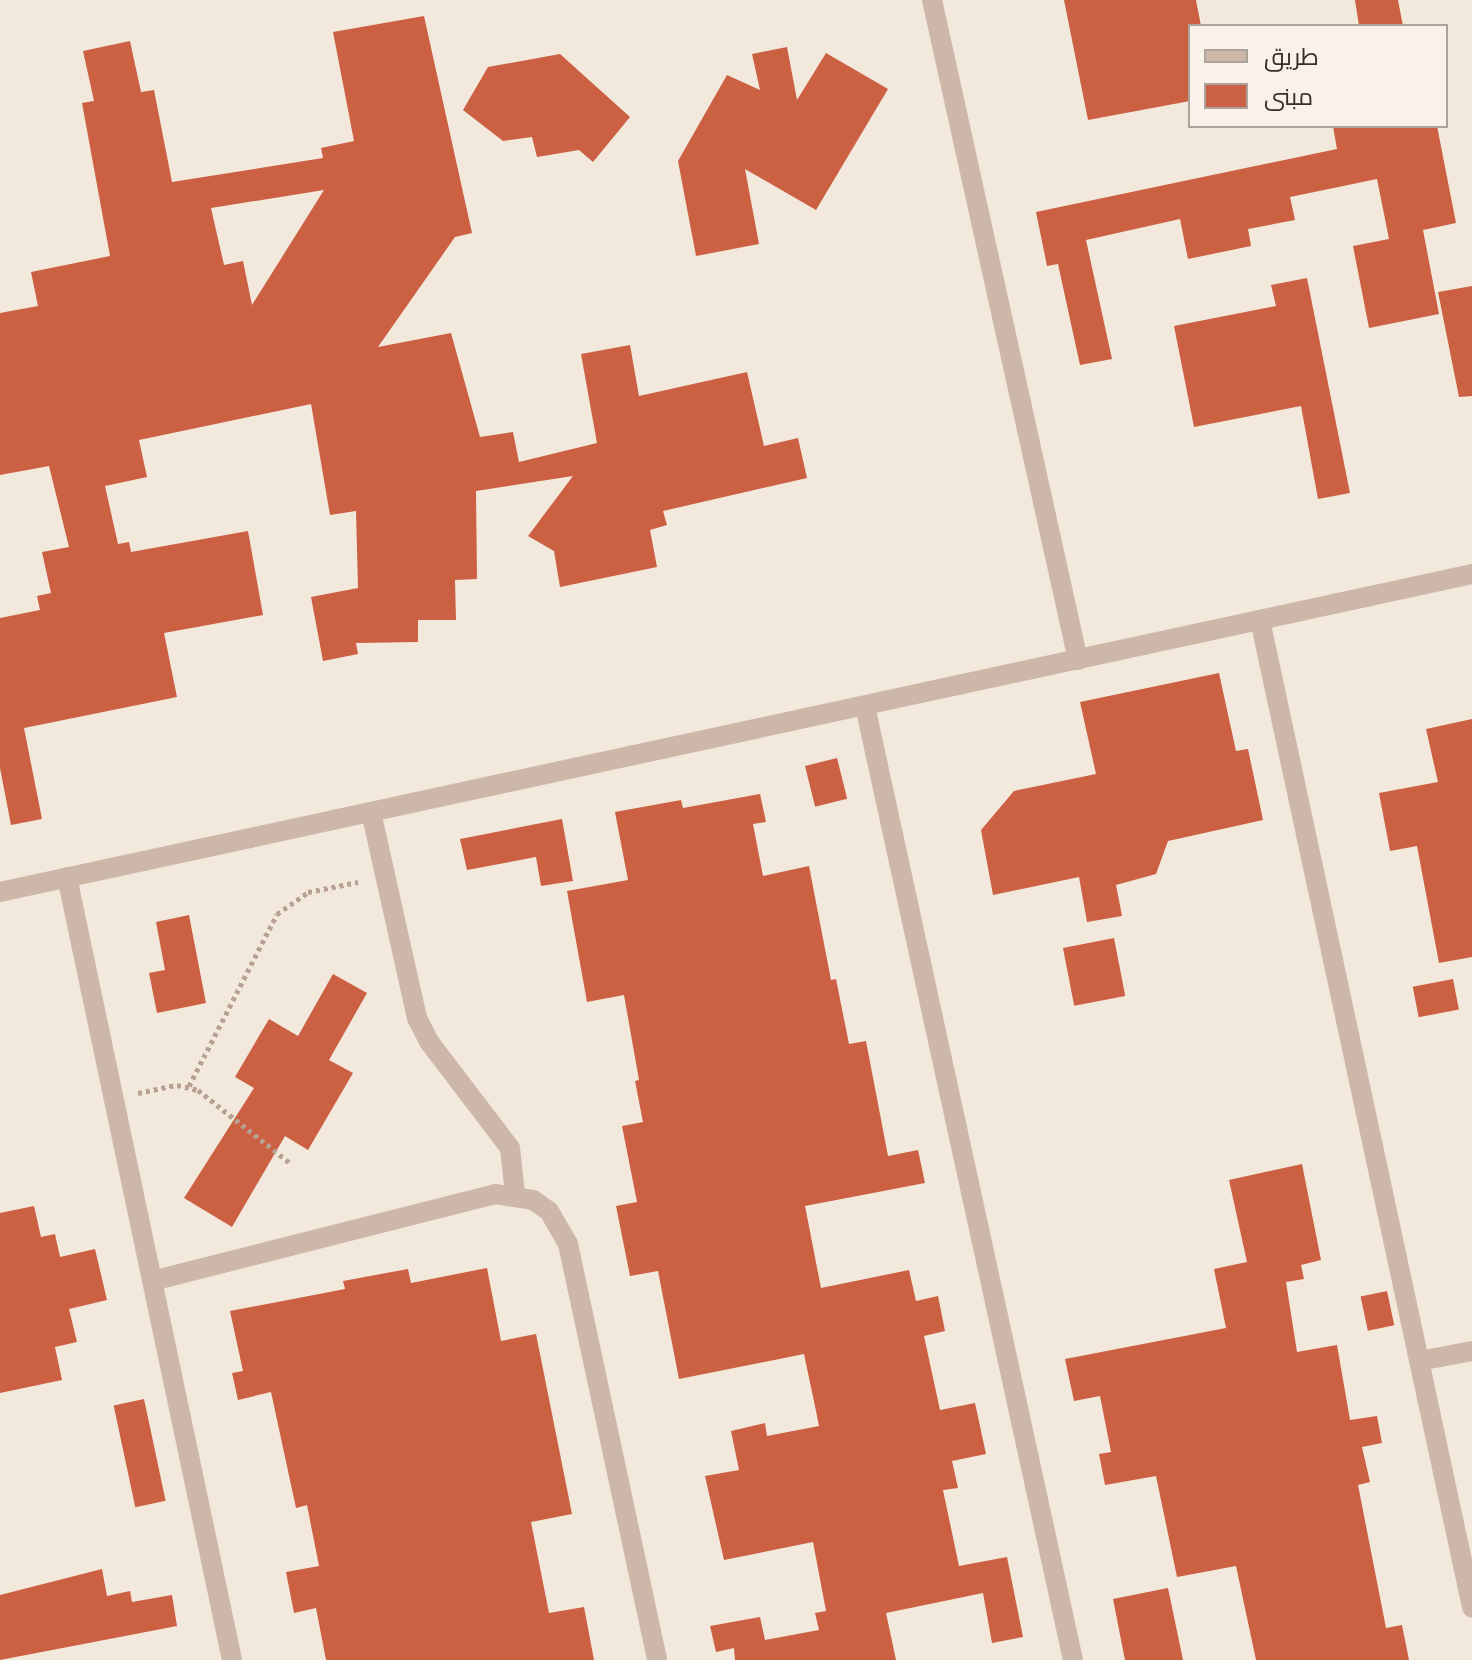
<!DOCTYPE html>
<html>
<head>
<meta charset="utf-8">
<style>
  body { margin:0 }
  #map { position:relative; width:1472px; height:1660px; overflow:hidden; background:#f3e8dc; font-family:"Nunito Sans",Cairo,sans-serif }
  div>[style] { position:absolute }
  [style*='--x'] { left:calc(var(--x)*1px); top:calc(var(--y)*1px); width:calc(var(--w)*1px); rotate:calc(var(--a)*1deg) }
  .building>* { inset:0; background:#cb6043; transform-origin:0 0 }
  .path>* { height:5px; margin-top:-2.5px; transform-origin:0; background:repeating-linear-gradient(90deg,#b8a192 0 4px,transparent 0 8px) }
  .minor>* { height:20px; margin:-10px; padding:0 10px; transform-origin:10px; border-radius:10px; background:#ccb7a8 }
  span { translate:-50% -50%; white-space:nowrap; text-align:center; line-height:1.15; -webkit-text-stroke:6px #faf2e9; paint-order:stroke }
  .legend { position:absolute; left:1188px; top:24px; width:260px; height:104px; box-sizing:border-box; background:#faf2e9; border:2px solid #aca39c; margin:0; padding:10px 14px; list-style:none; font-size:24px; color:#382d28 }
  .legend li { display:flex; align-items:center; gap:16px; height:40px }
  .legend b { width:40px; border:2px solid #aca39c }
</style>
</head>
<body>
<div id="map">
  <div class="building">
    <i style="clip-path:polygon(1064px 0,1196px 0,1201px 26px,1190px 26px,1190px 101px,1088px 120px)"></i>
    <i style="clip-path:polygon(1355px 0,1398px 0,1403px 26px,1359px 26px)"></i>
    <i style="clip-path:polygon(evenodd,424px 16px,472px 233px,455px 237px,378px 347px,451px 333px,480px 437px,513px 432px,519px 462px,597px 443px,581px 354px,630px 345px,639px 396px,747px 372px,764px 446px,798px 438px,807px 478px,663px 511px,667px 525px,650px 530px,657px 567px,560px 587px,554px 551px,528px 536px,573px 476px,476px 491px,477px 579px,455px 580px,456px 620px,418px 620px,418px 642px,356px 643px,358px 654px,323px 661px,311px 597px,358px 588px,356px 511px,330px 515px,311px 404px,139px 440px,147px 477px,105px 486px,118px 544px,129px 542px,131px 552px,248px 531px,263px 615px,164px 633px,177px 697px,24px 728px,42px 819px,11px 825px,0 768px,0 618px,40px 610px,37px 596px,51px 593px,42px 552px,69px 547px,49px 466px,0 475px,0 313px,38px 306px,31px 272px,110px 256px,82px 103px,94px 101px,83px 51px,130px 41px,141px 92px,154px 90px,172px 182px,323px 158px,321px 148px,354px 141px,333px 32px,424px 16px,324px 190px,252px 305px,243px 261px,224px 265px,211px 208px,324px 190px)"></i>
    <i style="clip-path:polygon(787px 47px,797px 100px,826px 53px,888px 89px,816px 210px,745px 169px,759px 244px,696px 256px,678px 161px,727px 75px,760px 90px,752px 54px)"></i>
    <i style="clip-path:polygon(560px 54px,630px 117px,593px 162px,579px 150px,537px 157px,532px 137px,503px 141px,463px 110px,488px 67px)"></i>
    <i style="clip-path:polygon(1333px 126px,1437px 126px,1456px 223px,1423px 230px,1439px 314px,1369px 328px,1353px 246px,1389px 239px,1377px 179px,1290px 197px,1295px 220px,1248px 229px,1251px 246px,1188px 259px,1180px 219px,1086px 240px,1112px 359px,1080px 365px,1058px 264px,1047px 266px,1036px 212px,1337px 149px)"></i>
    <i style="clip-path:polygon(1307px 278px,1350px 493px,1318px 499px,1301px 406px,1194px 427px,1174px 326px,1276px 306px,1271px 285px)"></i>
    <i style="clip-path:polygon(1472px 286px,1472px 396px,1459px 397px,1438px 292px)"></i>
    <i style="clip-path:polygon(1219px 673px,1236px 751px,1248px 749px,1263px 820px,1168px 841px,1156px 874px,1116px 885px,1122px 916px,1087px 922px,1079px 877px,993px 895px,981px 830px,1014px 791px,1096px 774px,1080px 702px)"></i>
    <i style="clip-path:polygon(1472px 719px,1472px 957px,1439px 963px,1417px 846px,1390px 851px,1379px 793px,1438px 782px,1426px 729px)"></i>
    <i style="left:837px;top:758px;width:42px;height:33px;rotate:76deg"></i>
    <i style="clip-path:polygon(760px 794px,766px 822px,753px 824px,763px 876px,809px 866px,831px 980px,836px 979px,849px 1044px,866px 1041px,888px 1156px,918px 1150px,925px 1183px,805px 1206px,821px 1288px,909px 1270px,916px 1301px,938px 1296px,945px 1331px,924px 1336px,940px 1410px,975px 1403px,986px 1454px,952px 1461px,958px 1488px,943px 1490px,959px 1566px,1007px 1557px,1023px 1637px,992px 1643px,983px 1593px,886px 1613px,896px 1660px,735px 1660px,734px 1648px,716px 1652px,710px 1626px,760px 1617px,765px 1640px,819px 1630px,815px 1613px,826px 1611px,813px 1542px,724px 1560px,705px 1476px,739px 1470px,731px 1431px,765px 1423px,767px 1436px,819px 1426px,816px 1411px,804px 1354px,679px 1379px,658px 1271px,630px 1276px,616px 1206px,637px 1202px,622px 1126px,643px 1122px,635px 1081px,639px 1080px,624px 995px,587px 1002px,567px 891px,628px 880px,615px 812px,681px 800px,683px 808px)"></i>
    <i style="clip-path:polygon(562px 819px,573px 881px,541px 886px,536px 857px,467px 870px,460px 839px)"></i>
    <i style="clip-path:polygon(189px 915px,206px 1003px,157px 1013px,149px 973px,165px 970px,156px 922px)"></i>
    <i style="left:1114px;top:938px;width:59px;height:52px;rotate:79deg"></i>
    <i style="clip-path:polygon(333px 974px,367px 993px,329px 1060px,353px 1073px,308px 1150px,285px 1136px,232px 1227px,184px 1198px,254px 1088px,235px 1077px,269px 1019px,298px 1036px)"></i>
    <i style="left:1453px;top:979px;width:31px;height:41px;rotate:79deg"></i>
    <i style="clip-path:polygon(1302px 1164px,1321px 1260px,1301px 1265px,1304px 1279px,1286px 1282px,1297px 1352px,1337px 1345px,1350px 1420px,1377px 1416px,1382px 1443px,1362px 1447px,1370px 1482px,1358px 1485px,1386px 1628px,1402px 1625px,1409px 1660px,1256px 1660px,1236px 1566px,1177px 1577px,1156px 1476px,1105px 1485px,1099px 1454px,1111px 1452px,1100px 1396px,1074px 1401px,1065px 1359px,1226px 1328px,1214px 1269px,1247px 1262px,1229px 1180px)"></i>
    <i style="clip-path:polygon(34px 1206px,41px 1237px,55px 1234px,60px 1257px,95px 1249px,107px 1300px,69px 1309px,77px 1342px,55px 1347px,62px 1380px,0 1393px,0 1213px)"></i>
    <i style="clip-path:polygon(487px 1268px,501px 1341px,536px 1334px,572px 1514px,531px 1522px,549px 1613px,584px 1607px,594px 1660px,326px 1660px,316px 1608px,294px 1613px,286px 1572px,319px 1566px,307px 1505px,296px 1508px,271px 1392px,238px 1400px,232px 1373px,243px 1371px,230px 1311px,345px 1289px,343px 1281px,408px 1269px,411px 1283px)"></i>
    <i style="left:1387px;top:1291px;width:35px;height:27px;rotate:78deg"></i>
    <i style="left:144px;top:1399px;width:104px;height:31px;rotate:78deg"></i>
    <i style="clip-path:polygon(102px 1569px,107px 1596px,130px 1591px,132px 1602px,172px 1595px,177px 1626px,0 1660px,0 1595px)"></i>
    <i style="clip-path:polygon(1168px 1588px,1183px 1660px,1125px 1660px,1113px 1599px)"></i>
  </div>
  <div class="path">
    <i style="--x:189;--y:1086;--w:193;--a:-62.9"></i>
    <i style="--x:277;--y:914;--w:38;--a:-35"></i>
    <i style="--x:308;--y:892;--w:51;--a:-11.3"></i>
    <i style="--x:138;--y:1093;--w:40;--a:-12"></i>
    <i style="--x:177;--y:1085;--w:22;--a:13"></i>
    <i style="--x:198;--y:1090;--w:117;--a:38.4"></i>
  </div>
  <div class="minor">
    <i style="--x:932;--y:0;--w:676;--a:77.53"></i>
    <i style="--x:1260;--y:620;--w:1010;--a:77.88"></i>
    <i style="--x:865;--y:706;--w:976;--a:77.7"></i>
    <i style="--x:371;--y:812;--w:211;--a:77.4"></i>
    <i style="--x:417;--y:1018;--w:28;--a:63"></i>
    <i style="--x:430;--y:1043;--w:132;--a:52.7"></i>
    <i style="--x:510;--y:1148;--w:46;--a:83.8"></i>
    <i style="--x:67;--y:877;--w:800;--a:78.1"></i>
    <i style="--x:0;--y:892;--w:1506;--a:-12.19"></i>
    <i style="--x:152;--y:1281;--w:354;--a:-14.2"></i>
    <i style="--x:495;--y:1194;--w:38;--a:9"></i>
    <i style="--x:533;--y:1200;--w:19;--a:35"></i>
    <i style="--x:549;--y:1211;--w:38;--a:60"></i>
    <i style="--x:568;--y:1244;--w:425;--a:77.9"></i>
    <i style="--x:1419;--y:1361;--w:54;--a:-10.7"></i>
  </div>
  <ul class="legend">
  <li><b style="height:10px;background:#ccb7a8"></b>طريق</li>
  <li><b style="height:22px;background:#cb6043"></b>مبنى</li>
  </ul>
</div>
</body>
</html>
